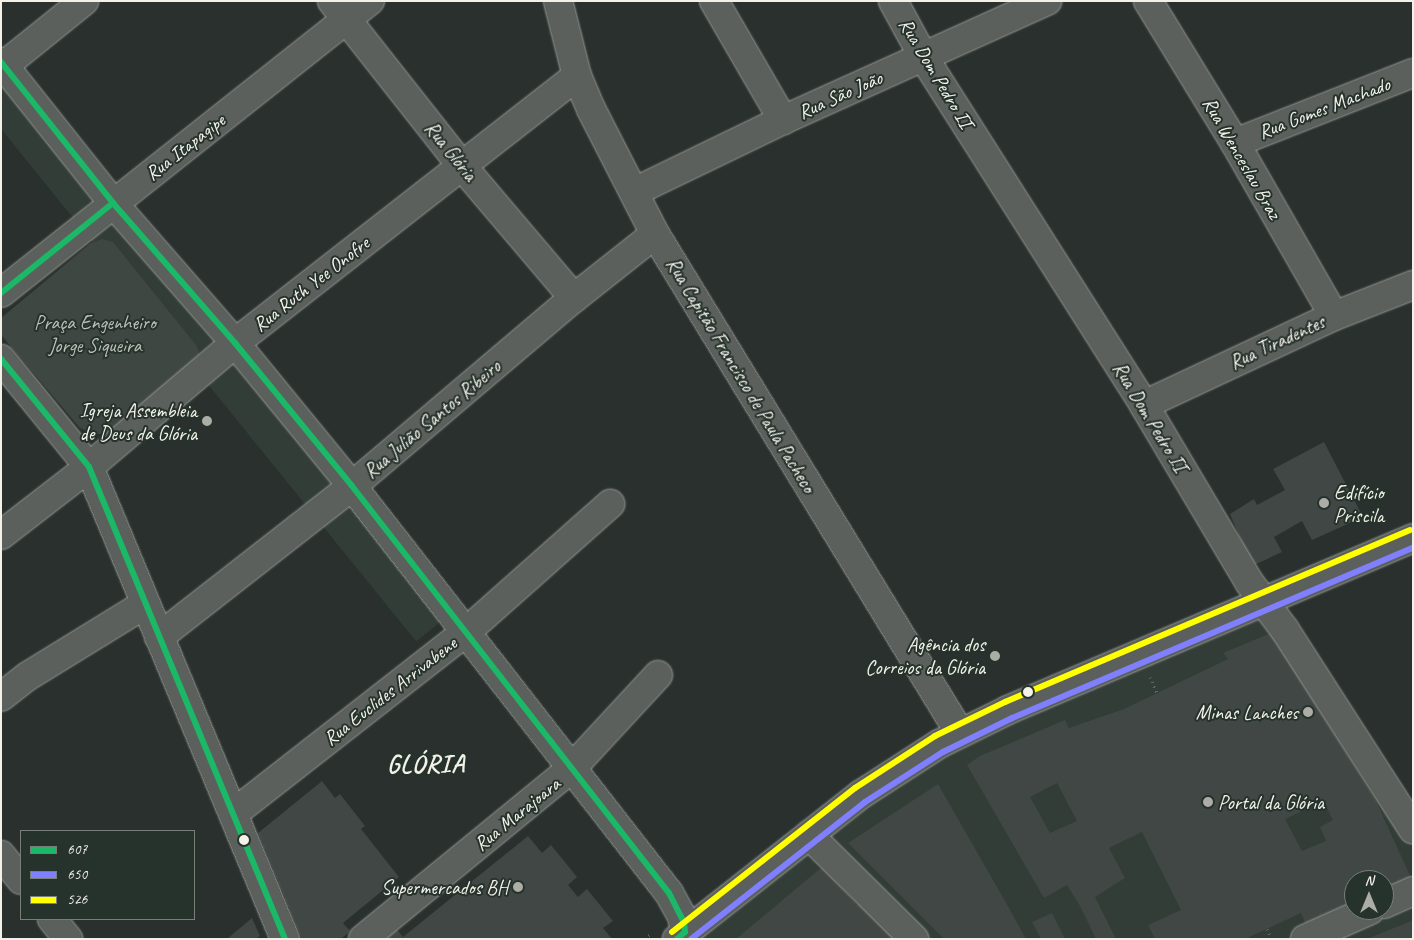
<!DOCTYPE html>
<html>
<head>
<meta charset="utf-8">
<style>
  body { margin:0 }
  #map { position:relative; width:1414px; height:940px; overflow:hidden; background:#29302d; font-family:Caveat,sans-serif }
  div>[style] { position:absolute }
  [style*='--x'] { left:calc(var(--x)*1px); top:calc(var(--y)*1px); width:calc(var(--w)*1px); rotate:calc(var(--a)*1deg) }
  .built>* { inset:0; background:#323d37; transform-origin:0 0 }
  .green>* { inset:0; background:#3e4742 }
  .building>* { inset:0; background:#414744 }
  .path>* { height:3px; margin-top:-1.5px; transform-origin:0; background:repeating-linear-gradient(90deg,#646764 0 1px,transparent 0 5px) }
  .roads { filter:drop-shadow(0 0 1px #969996) drop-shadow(0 0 1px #969996) }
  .minor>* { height:28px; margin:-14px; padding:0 14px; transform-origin:14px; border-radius:14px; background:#5c605c }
  .major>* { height:28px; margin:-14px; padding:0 14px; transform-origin:14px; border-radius:14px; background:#5c605c }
  .bus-1>* { height:6px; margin:-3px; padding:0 3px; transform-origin:3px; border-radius:3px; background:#1ab867 }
  .bus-2>* { height:6px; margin:-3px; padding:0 3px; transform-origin:3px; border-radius:3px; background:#8080ff }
  .bus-3>* { height:6px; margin:-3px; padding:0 3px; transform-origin:3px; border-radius:3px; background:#ff0 }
  .dots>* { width:14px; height:14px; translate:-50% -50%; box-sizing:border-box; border:2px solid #26332d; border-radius:50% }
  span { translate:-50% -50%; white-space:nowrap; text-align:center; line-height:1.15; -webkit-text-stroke:4px #26332d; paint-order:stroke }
  .street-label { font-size:20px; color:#f4f1e8 }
  .park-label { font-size:20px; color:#bebfb7 }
  .poi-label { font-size:20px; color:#f4f1e8 }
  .right { translate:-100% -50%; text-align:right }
  .left { translate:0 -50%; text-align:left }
  .district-label { font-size:25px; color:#f4f1e8; font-weight:700; letter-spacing:1px }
  .frame { position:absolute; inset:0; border:2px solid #f4f1e8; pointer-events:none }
  .legend { position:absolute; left:20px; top:830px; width:175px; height:90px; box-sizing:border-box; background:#26332d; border:1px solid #787f78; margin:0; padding:6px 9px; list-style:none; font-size:15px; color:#f4f1e8 }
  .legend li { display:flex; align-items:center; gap:10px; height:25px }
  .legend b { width:25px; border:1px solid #787f78 }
  .north { position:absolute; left:1344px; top:870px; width:50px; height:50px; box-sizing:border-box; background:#26332d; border:1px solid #787f78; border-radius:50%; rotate:0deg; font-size:14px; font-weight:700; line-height:20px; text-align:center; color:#f4f1e8 }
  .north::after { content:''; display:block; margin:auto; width:18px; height:22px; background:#adada7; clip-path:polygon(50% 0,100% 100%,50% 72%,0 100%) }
</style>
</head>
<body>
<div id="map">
  <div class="built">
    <i style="left:1px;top:59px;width:714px;height:44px;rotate:51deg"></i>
    <i style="clip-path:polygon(evenodd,1265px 600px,1413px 829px,1413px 939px,677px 939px,860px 795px,1265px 600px,1354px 880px,1384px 880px,1384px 910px,1354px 910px,1354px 880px)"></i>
  </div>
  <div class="green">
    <i style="clip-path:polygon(102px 239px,113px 242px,196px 345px,200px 355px,195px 366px,107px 432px,100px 434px,93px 434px,80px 428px,2px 336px,1px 318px,91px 243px)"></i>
  </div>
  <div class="building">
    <i style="clip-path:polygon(1324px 442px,1363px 517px,1312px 540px,1302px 521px,1274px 537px,1282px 552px,1252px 566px,1230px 514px,1254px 499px,1257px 505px,1285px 490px,1273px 469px)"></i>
    <i style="clip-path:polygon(evenodd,1271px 633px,1376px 801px,1412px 880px,1384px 892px,1384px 880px,1354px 880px,1354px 904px,1306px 925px,1301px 913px,1245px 939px,1155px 939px,1148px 925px,1181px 910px,1142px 832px,1109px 848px,1125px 878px,1095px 897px,1116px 939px,1096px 939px,1080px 906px,1067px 885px,1044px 898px,967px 765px,980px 756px,1065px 720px,1069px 728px,1124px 709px,1228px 659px,1223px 653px,1271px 633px,1057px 783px,1077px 821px,1050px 833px,1030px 797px,1057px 783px,1271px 633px,1323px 801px,1333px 820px,1320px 827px,1326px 841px,1302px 851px,1285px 819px,1323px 801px)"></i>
    <i style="clip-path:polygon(322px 781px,335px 798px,340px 794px,365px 826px,361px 829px,399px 877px,343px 923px,350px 931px,341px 939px,302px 939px,258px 833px)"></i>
    <i style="clip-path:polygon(938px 784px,1009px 908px,1026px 939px,944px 939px,848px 843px)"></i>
    <i style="clip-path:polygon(528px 836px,542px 853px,551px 845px,577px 877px,568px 885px,578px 897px,587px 889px,613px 921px,603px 928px,612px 939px,380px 939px,395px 927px,403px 937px)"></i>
    <i style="clip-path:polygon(822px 867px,857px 905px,860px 902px,877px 922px,882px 918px,902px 939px,736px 939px)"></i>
    <i style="clip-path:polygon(1052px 913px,1065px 939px,1041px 939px,1032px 922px)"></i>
    <i style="clip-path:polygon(252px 918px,260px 936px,256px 939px,227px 939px)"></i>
    <i style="clip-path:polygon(1413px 920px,1413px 939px,1367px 939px,1411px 921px)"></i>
  </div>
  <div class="path">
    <i style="--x:1150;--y:677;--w:17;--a:66"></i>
    <i style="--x:1267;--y:929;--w:11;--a:63"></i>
    <i style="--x:645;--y:939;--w:9;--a:-41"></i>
  </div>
  <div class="roads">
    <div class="minor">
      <i style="--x:332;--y:1;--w:210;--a:51.8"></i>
      <i style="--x:462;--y:166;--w:173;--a:49.7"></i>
      <i style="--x:558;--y:1;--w:77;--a:75.8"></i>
      <i style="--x:577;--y:76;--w:36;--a:67"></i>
      <i style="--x:591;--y:109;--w:140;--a:62.9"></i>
      <i style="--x:655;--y:234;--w:585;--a:58.57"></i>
      <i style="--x:714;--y:1;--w:138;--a:59.9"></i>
      <i style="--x:893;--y:1;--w:65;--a:61.5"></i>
      <i style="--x:924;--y:58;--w:411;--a:57.6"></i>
      <i style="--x:1144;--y:405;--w:206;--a:59.3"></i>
      <i style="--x:1249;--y:582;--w:60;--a:53.1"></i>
      <i style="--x:1285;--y:630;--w:237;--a:57.3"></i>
      <i style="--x:1148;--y:1;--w:167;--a:58.5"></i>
      <i style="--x:1235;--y:143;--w:199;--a:60.2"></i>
      <i style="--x:1;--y:62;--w:180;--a:51.5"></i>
      <i style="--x:113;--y:203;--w:186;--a:48.9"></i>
      <i style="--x:235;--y:343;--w:185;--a:50.7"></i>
      <i style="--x:352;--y:486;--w:516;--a:52.09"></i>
      <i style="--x:669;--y:893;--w:26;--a:61"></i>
      <i style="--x:682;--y:916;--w:16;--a:79"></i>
      <i style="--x:1;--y:68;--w:107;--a:-38.9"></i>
      <i style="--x:1235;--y:143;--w:191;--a:-21.5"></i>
      <i style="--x:634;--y:192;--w:165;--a:-25.8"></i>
      <i style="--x:783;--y:120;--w:290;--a:-24.3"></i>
      <i style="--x:1;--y:293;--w:471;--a:-38.4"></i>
      <i style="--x:1;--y:359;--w:139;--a:50.8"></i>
      <i style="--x:89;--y:467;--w:511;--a:67.45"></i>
      <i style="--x:1144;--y:405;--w:210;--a:-25.1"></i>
      <i style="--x:1334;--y:316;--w:85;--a:-21.4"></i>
      <i style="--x:1;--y:535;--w:111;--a:-37.7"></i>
      <i style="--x:89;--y:467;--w:192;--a:-40.3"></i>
      <i style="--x:235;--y:343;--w:434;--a:-38"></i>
      <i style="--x:159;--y:637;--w:245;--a:-38"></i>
      <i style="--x:352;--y:486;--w:291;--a:-40.3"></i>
      <i style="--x:574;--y:298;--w:103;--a:-38.3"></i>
      <i style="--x:1;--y:697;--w:34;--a:-38"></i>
      <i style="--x:28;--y:676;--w:137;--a:-31.6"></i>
      <i style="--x:234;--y:813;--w:294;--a:-38"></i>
      <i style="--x:466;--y:632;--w:193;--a:-41.6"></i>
      <i style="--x:809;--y:835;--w:148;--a:44.7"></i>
      <i style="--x:1;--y:855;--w:32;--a:51"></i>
      <i style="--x:1384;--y:904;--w:32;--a:-24"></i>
      <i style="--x:52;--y:919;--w:26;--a:51"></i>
      <i style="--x:363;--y:939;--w:269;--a:-39.3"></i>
      <i style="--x:571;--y:769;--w:128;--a:-47.2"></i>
      <i style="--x:1305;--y:939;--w:71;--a:-24"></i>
    </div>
    <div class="major">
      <i style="--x:677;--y:939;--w:233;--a:-38.2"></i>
      <i style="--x:860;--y:795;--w:94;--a:-32.8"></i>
      <i style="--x:939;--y:744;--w:77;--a:-26.2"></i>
      <i style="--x:1008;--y:710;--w:440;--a:-23"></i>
    </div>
  </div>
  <div class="bus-1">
    <i style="--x:1;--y:62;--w:180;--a:51.5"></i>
    <i style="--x:113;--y:203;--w:186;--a:48.9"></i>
    <i style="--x:235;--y:343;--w:185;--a:50.7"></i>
    <i style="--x:352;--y:486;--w:516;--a:52.09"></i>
    <i style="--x:669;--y:893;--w:33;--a:63"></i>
    <i style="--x:684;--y:922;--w:10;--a:84"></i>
    <i style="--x:685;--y:932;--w:11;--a:139"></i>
    <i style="--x:1;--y:293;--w:144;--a:-38.8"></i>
    <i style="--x:1;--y:359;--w:139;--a:50.8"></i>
    <i style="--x:89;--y:467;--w:511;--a:67.45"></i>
  </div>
  <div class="bus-2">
    <i style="--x:691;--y:939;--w:221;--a:-38.2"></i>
    <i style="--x:865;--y:802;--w:93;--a:-32.7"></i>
    <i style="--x:943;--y:752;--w:77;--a:-26.2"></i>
    <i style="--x:1012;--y:718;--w:436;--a:-23"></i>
  </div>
  <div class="bus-3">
    <i style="--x:672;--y:932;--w:233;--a:-38.2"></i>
    <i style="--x:855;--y:788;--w:95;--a:-33"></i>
    <i style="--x:935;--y:736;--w:78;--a:-25.9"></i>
    <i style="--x:1005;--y:702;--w:440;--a:-23"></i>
  </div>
  <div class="dots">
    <i style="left:207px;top:421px;background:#adada7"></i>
    <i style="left:1324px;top:503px;background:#adada7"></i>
    <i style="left:995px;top:656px;background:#adada7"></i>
    <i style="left:1028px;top:692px;background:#f4f1e8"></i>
    <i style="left:1308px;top:712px;background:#adada7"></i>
    <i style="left:1208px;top:802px;background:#adada7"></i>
    <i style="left:244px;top:840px;background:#f4f1e8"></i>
    <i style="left:518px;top:887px;background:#adada7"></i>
  </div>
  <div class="street-label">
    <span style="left:936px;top:73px;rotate:59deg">Rua Dom Pedro II</span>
    <span style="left:840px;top:95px;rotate:-24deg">Rua São João</span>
    <span style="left:1324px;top:108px;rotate:-21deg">Rua Gomes Machado</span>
    <span style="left:185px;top:147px;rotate:-38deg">Rua Itapagipe</span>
    <span style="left:451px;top:151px;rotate:51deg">Rua Glória</span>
    <span style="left:1242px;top:158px;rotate:60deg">Rua Wenceslau Braz</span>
    <span style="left:311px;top:284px;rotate:-38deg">Rua Ruth Yee Onofre</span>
    <span style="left:1277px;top:342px;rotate:-25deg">Rua Tiradentes</span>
    <span style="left:741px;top:375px;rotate:59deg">Rua Capitão Francisco de Paula Pacheco</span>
    <span style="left:1150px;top:417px;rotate:59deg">Rua Dom Pedro II</span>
    <span style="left:432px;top:419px;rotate:-40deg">Rua Julião Santos Ribeiro</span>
    <span style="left:390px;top:691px;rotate:-38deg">Rua Euclides Arrivabene</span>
    <span style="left:517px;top:814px;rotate:-39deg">Rua Marajoara</span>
  </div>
  <div class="park-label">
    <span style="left:95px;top:334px">Praça Engenheiro<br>Jorge Siqueira</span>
  </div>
  <div class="poi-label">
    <span class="right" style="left:197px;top:422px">Igreja Assembleia<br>de Deus da Glória</span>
    <span class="left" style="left:1334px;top:504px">Edifício<br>Priscila</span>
    <span class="right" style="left:985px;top:656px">Agência dos<br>Correios da Glória</span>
    <span class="right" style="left:1298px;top:712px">Minas Lanches</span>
    <span class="left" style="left:1218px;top:802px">Portal da Glória</span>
    <span class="right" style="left:508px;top:887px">Supermercados BH</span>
  </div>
  <div class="district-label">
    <span style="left:426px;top:764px">GLÓRIA</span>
  </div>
  <div class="frame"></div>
  <ul class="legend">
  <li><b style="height:6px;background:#1ab867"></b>607</li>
  <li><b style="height:6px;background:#8080ff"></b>650</li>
  <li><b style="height:6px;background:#ff0"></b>526</li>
  </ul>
  <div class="north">N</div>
</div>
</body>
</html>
